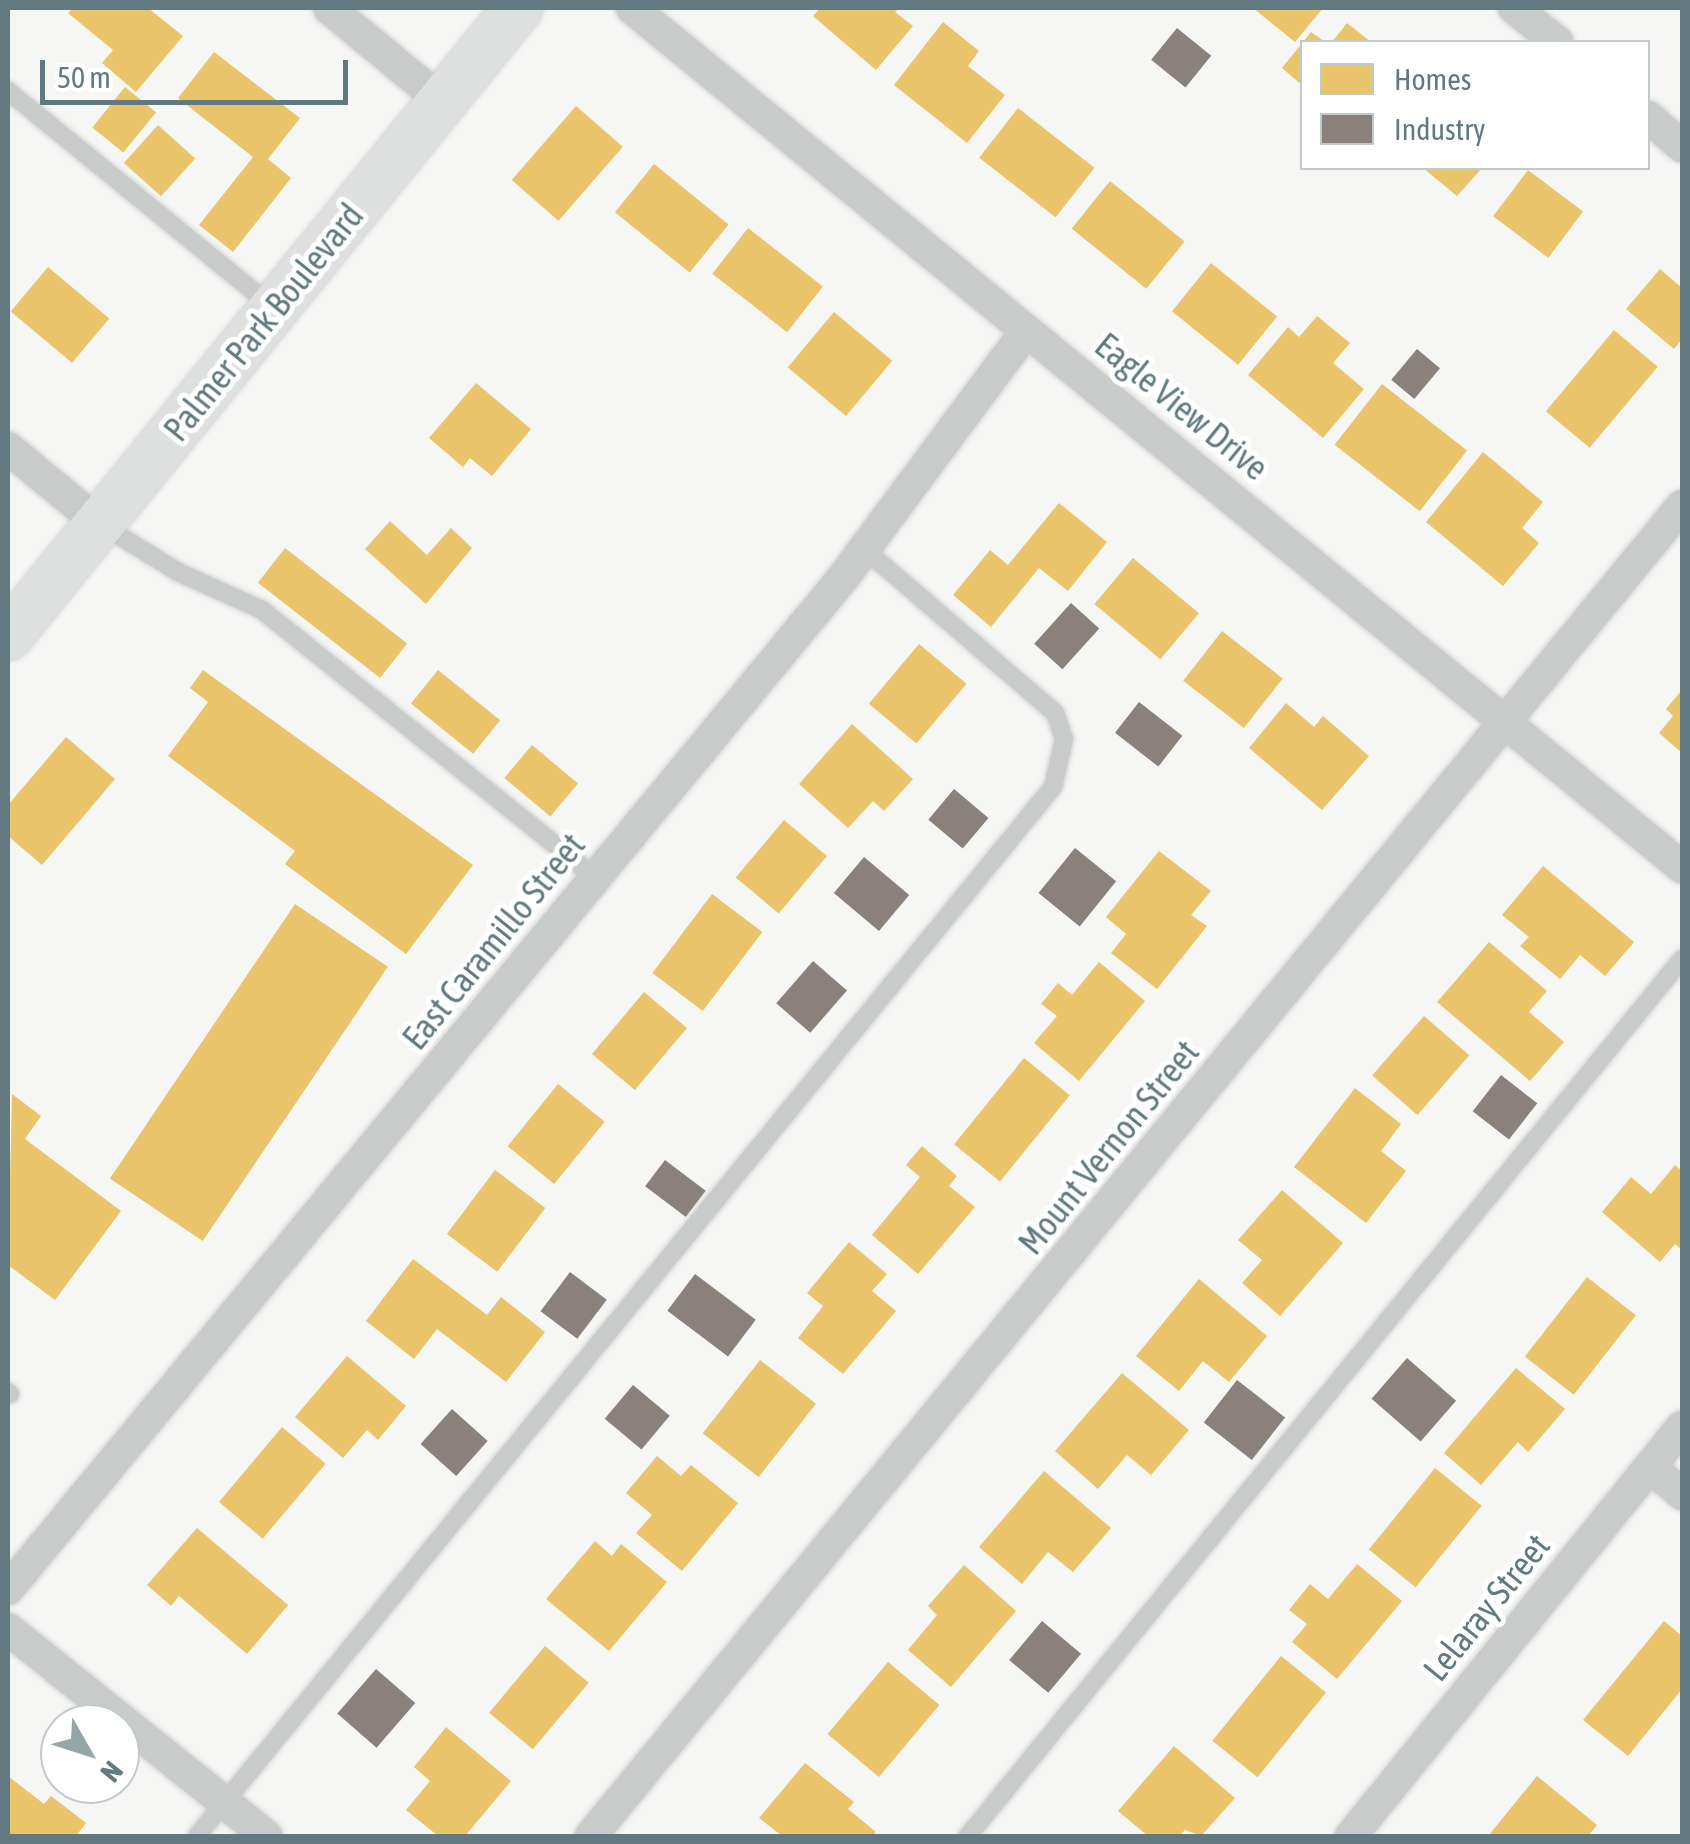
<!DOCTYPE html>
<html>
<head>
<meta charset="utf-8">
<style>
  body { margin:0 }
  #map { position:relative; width:1690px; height:1844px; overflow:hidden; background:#f6f6f5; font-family:"Asap Condensed",sans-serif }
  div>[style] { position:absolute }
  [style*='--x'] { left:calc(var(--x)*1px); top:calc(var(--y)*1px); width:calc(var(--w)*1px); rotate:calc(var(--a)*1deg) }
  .homes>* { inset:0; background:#e9c46a; transform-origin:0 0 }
  .industry>* { inset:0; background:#8a817c; transform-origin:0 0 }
  .roads { filter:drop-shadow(0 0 2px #d2d3d3) drop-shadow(0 0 2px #d2d3d3) }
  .service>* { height:18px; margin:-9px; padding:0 9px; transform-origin:9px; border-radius:9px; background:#c9cbcb }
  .minor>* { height:32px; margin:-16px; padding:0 16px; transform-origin:16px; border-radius:16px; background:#c9cbcb }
  .secondary>* { height:48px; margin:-24px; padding:0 24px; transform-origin:24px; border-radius:24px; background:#dedfdf }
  span { translate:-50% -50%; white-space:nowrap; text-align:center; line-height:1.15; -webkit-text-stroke:10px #fff; paint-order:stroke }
  .street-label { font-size:35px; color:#627a7f }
  .frame { position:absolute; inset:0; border:10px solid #627a7f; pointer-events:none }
  .legend { position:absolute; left:1300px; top:40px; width:350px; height:130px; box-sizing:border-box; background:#fff; border:2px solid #c0cacc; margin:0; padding:12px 18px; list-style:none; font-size:30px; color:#627a7f }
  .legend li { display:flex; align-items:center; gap:20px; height:50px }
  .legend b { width:50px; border:2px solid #c0cacc }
  .north { position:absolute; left:40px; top:1704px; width:100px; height:100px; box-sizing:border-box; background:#fff; border:2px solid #c0cacc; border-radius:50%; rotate:129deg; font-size:28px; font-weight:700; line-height:40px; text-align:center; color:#627a7f }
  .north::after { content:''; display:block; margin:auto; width:35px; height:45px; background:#96a5a8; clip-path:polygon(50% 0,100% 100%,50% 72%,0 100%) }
  .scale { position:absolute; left:40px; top:60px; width:308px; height:45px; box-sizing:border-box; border:5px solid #627a7f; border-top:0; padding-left:12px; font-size:30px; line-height:35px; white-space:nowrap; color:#627a7f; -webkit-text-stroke:8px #fff; paint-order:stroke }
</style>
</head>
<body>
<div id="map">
  <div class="homes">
    <i style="clip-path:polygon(73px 8px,148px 8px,183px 36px,136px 92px,102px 63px,113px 50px,68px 13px)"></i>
    <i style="clip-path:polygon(820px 8px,899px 8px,895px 12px,913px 26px,876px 70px,813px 16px)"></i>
    <i style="clip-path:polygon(1253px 8px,1323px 8px,1295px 42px)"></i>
    <i style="clip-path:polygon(943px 22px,979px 51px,968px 66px,1005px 95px,967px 143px,894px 85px)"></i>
    <i style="clip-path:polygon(1347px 23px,1371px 42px,1332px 42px)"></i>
    <i style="clip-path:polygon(1311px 32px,1325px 42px,1302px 42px,1302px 85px,1282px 68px)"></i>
    <i style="clip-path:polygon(214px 52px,300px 118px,268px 159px,291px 178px,233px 252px,199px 225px,253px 157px,178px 98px)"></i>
    <i style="left:125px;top:87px;width:40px;height:52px;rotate:39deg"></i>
    <i style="left:576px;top:106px;width:62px;height:98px;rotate:41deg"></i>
    <i style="left:1018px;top:108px;width:97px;height:63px;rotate:38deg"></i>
    <i style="left:158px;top:125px;width:50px;height:51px;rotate:42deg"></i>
    <i style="left:654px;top:164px;width:96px;height:62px;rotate:39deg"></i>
    <i style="clip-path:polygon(1423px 168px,1482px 168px,1457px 196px)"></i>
    <i style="left:1528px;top:170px;width:69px;height:58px;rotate:37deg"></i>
    <i style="left:1110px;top:181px;width:96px;height:61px;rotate:39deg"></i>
    <i style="left:748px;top:228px;width:95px;height:58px;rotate:38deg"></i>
    <i style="left:1211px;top:263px;width:85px;height:62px;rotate:39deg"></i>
    <i style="left:48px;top:267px;width:80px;height:58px;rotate:40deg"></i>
    <i style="clip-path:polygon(1660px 269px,1682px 288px,1682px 339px,1674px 349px,1626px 309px)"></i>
    <i style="left:834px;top:312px;width:76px;height:72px;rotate:40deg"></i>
    <i style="clip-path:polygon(1317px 316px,1350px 343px,1333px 363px,1364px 389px,1323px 438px,1248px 375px,1288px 327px,1299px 337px)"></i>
    <i style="left:1614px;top:330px;width:57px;height:106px;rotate:40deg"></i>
    <i style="clip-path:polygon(476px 383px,531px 429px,492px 476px,470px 458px,463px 467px,429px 438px)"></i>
    <i style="left:1382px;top:384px;width:108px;height:77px;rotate:38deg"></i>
    <i style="clip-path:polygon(1483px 452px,1543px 502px,1522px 528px,1539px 543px,1503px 586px,1426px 522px)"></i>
    <i style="clip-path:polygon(1059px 503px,1107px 542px,1068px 591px,1039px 568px,991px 627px,953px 595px,990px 550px,1008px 565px)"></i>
    <i style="clip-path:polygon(390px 521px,427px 555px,451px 528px,472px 548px,426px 604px,365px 549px)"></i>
    <i style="left:285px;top:548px;width:155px;height:44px;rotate:38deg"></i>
    <i style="left:1133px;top:558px;width:86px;height:60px;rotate:40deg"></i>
    <i style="left:1222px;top:631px;width:77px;height:63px;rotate:38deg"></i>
    <i style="left:919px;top:644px;width:62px;height:78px;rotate:40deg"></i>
    <i style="clip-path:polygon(203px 670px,473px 865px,406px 954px,285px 864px,295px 851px,168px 756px,208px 702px,190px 688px)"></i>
    <i style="left:438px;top:670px;width:80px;height:43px;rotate:39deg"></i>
    <i style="clip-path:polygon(1682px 690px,1682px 753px,1659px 733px,1673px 716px,1666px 709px)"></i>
    <i style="clip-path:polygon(1286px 703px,1314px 727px,1323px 716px,1369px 756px,1322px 810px,1249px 748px)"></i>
    <i style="clip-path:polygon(852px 724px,913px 779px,884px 811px,873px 801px,848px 828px,799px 784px)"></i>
    <i style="clip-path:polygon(66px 737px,115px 779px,42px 865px,8px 836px,8px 805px)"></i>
    <i style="left:532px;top:745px;width:60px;height:43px;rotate:40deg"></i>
    <i style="left:784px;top:820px;width:56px;height:75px;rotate:40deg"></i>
    <i style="clip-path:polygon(1159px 851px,1211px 891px,1191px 915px,1207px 926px,1157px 989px,1111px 953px,1126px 934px,1106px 917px)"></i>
    <i style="clip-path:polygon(1543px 866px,1634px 942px,1605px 976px,1580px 955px,1560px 979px,1520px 946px,1529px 937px,1502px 915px)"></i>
    <i style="left:712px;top:894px;width:63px;height:99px;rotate:37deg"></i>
    <i style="left:295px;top:904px;width:112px;height:331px;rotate:34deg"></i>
    <i style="clip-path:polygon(1489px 942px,1547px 991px,1529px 1012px,1564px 1042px,1530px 1081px,1437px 1002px)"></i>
    <i style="clip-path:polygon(1099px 962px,1145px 1001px,1079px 1081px,1034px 1043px,1057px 1016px,1041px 1004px,1058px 983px,1072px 995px)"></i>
    <i style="left:644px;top:992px;width:56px;height:81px;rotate:40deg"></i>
    <i style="left:1424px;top:1016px;width:60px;height:79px;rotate:41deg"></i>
    <i style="left:1024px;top:1058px;width:59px;height:111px;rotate:39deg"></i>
    <i style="left:558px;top:1084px;width:60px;height:80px;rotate:39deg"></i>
    <i style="clip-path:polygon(1355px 1088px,1401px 1124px,1381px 1151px,1406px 1171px,1366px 1223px,1294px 1167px)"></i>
    <i style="clip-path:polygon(12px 1094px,41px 1116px,25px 1139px,121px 1211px,55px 1300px,8px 1265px)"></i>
    <i style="clip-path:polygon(922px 1146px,957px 1176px,949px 1186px,975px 1207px,918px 1274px,872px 1235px,920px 1177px,906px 1165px)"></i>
    <i style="clip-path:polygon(1675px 1165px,1682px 1171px,1682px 1250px,1675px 1244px,1660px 1262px,1602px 1212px,1631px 1177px,1651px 1194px)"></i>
    <i style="left:495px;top:1170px;width:63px;height:80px;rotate:37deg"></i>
    <i style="clip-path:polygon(1282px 1190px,1343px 1243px,1280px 1316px,1242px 1283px,1262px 1260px,1238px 1240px)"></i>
    <i style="clip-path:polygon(849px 1242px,887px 1274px,872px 1291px,896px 1311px,843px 1374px,798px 1338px,823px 1306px,807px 1293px)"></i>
    <i style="clip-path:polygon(413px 1259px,487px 1315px,501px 1297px,545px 1332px,506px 1382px,437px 1329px,414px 1359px,366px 1321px)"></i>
    <i style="left:1587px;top:1277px;width:62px;height:101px;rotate:38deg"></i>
    <i style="clip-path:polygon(1199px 1279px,1267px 1336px,1229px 1382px,1203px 1361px,1179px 1391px,1136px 1356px)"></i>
    <i style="clip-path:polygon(347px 1356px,406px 1406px,378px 1440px,367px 1430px,343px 1458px,295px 1417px)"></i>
    <i style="left:760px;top:1360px;width:71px;height:93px;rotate:38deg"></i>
    <i style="clip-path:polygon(1516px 1368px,1565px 1409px,1528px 1452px,1518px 1442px,1481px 1485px,1444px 1453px)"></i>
    <i style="clip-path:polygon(1122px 1373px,1189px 1430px,1151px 1475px,1127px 1455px,1098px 1489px,1055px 1451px)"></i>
    <i style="left:282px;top:1427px;width:57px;height:98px;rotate:40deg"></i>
    <i style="clip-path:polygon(657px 1456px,681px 1476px,691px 1465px,738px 1503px,682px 1571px,636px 1533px,652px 1515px,626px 1493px)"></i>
    <i style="left:1435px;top:1468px;width:60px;height:105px;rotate:39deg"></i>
    <i style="clip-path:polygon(1044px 1471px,1111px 1528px,1073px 1572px,1048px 1552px,1022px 1584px,979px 1547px)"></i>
    <i style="clip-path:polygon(197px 1528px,288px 1605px,247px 1654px,179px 1596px,171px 1606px,147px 1585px)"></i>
    <i style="clip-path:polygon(595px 1541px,612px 1556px,621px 1544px,667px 1582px,609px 1651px,546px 1599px)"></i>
    <i style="clip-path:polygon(1357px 1564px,1402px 1601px,1337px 1679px,1292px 1642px,1307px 1624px,1289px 1610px,1310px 1584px,1328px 1599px)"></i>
    <i style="clip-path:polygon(964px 1565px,1016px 1611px,951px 1687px,908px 1650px,937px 1615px,928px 1606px)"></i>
    <i style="clip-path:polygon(1664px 1621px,1682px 1636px,1682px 1689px,1628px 1756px,1583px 1720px)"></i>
    <i style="left:545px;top:1646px;width:57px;height:87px;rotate:40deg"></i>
    <i style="left:1281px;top:1656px;width:58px;height:109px;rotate:39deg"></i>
    <i style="left:888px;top:1662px;width:67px;height:94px;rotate:40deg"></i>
    <i style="clip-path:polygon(446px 1727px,511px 1781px,465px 1836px,438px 1836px,406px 1810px,430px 1781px,414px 1767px)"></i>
    <i style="clip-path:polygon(1174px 1746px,1235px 1798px,1201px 1836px,1185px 1830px,1179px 1836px,1148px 1836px,1118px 1811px)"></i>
    <i style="clip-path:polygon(805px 1763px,854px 1802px,848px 1809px,876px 1832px,872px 1836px,782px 1836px,759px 1818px)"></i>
    <i style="clip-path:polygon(8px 1776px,44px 1804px,51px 1796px,86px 1823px,76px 1836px,8px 1836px)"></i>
    <i style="clip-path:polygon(1537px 1776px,1597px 1825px,1588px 1836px,1488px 1836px)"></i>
  </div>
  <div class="industry">
    <i style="left:1177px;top:28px;width:44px;height:41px;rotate:39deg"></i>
    <i style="left:1417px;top:349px;width:30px;height:40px;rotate:40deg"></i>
    <i style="left:1071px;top:603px;width:38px;height:55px;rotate:42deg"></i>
    <i style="left:1139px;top:702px;width:55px;height:39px;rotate:38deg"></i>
    <i style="left:954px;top:789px;width:45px;height:40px;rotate:40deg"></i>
    <i style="left:1075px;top:848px;width:53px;height:58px;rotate:39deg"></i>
    <i style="left:864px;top:857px;width:59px;height:47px;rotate:40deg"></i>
    <i style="left:813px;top:961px;width:45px;height:56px;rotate:41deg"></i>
    <i style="left:1501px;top:1075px;width:46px;height:46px;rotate:38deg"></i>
    <i style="left:665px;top:1160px;width:51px;height:33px;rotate:37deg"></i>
    <i style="left:570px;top:1272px;width:46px;height:49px;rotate:37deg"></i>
    <i style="left:695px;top:1274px;width:76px;height:46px;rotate:37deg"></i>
    <i style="left:1407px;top:1358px;width:65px;height:54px;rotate:41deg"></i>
    <i style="left:1237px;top:1380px;width:61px;height:54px;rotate:38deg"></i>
    <i style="left:633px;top:1385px;width:48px;height:44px;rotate:40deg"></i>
    <i style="left:452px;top:1409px;width:48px;height:47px;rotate:42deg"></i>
    <i style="left:1042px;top:1621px;width:51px;height:51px;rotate:40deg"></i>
    <i style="left:376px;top:1669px;width:52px;height:59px;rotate:41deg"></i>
  </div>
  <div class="roads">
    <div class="service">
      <i style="--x:8;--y:91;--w:343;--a:39.2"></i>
      <i style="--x:100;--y:524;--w:92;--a:31.6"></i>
      <i style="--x:178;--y:572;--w:92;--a:24.3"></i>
      <i style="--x:262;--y:610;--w:429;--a:38.7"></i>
      <i style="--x:8;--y:1392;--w:3;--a:45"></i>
      <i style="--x:197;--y:1836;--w:1354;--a:-50.79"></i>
      <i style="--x:1053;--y:787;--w:49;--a:-77.1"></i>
      <i style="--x:1064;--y:739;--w:28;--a:-109"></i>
      <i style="--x:1055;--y:713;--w:252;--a:-139.3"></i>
      <i style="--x:968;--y:1836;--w:1131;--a:-50.85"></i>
    </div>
    <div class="minor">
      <i style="--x:329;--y:8;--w:148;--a:39.5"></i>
      <i style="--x:632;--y:8;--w:1357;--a:39.29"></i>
      <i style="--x:1514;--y:8;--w:55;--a:38.3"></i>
      <i style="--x:1648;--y:117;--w:45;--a:40.5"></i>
      <i style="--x:8;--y:448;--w:119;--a:39.6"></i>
      <i style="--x:1650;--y:1467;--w:42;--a:40.2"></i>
      <i style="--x:8;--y:1589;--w:1310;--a:-50.45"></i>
      <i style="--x:842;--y:579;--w:309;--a:-53.4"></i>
      <i style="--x:8;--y:1629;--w:331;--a:38.7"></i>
      <i style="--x:591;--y:1836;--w:1720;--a:-50.64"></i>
      <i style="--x:1351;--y:1836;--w:526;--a:-51.02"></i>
    </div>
    <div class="secondary">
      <i style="--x:8;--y:636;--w:809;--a:-50.92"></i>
    </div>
  </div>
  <div class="street-label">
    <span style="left:263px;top:322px;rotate:-51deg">Palmer Park Boulevard</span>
    <span style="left:1182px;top:406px;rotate:39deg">Eagle View Drive</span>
    <span style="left:493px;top:941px;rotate:-51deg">East Caramillo Street</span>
    <span style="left:1108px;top:1147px;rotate:-51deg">Mount Vernon Street</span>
    <span style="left:1486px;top:1607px;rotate:-51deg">Lelaray Street</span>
  </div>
  <div class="frame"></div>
  <ul class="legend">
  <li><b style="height:28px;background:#e9c46a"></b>Homes</li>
  <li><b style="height:28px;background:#8a817c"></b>Industry</li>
  </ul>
  <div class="north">N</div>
  <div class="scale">50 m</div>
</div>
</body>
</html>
